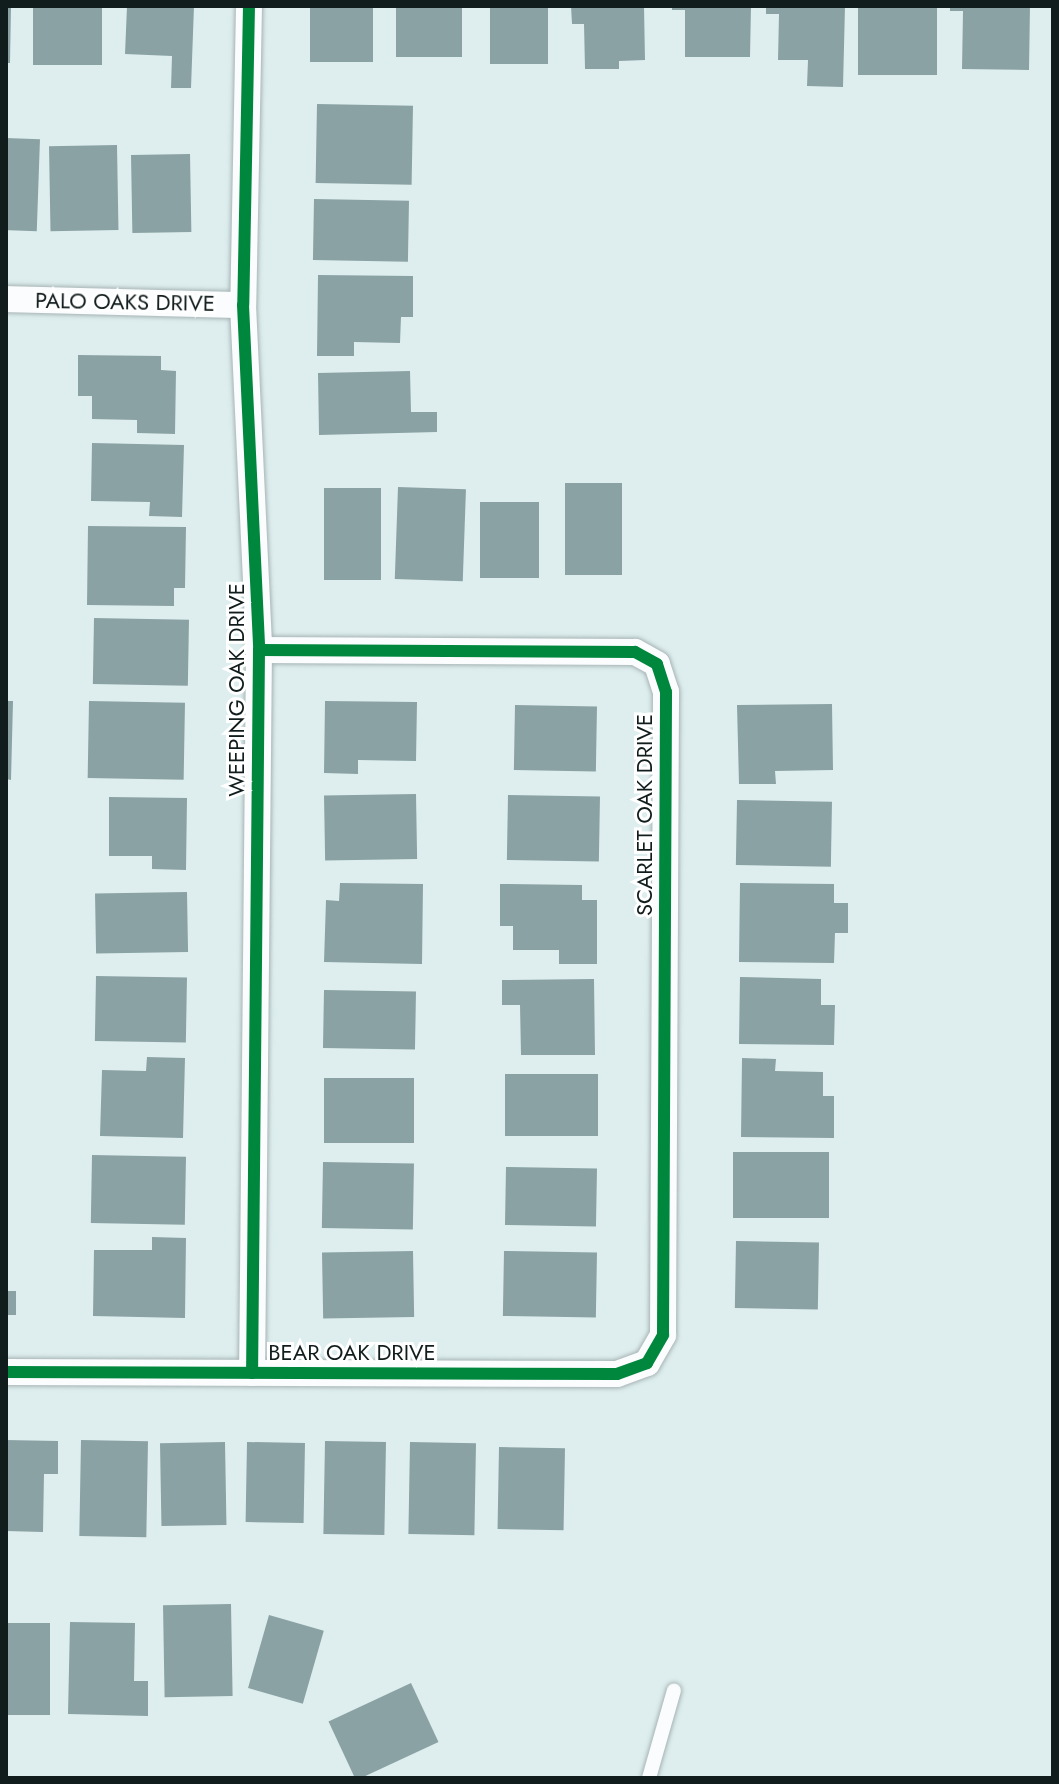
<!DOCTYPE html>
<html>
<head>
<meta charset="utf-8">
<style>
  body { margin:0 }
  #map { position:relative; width:1059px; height:1784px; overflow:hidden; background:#deeeef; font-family:Jost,sans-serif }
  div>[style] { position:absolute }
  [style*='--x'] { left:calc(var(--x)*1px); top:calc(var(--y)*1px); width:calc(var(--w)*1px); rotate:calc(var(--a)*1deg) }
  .building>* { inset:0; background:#8aa2a3; transform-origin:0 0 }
  .roads { filter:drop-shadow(0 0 2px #a7b4b4) drop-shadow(0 0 2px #a7b4b4) }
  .lane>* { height:14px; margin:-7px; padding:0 7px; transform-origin:7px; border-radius:7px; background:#fafcfd }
  .street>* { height:26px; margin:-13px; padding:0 13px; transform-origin:13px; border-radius:13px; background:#fafcfd }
  .cycleway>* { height:12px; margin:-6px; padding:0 6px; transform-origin:6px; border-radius:6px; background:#00873e }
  span { translate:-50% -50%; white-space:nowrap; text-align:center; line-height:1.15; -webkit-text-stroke:6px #fff; paint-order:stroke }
  .street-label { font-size:22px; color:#111c1d }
  .frame { position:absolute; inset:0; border:8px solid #111c1d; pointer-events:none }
</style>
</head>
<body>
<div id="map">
  <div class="building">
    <i style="clip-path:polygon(6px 6px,11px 6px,10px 63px,6px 63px)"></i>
    <i style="left:33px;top:6px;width:69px;height:59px"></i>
    <i style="clip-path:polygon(127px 6px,194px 6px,191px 88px,171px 88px,172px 56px,125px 54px)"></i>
    <i style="left:310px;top:6px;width:63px;height:56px"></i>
    <i style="left:396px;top:6px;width:66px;height:51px"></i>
    <i style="left:490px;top:6px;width:58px;height:58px"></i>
    <i style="clip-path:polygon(571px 6px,644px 6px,645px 60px,619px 61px,619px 69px,585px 69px,584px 24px,572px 24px)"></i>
    <i style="clip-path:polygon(672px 6px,751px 6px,750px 57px,685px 57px,685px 10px,672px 10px)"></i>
    <i style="clip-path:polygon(766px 6px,845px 6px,843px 87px,807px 86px,808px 60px,778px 60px,779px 14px,766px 14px)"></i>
    <i style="left:858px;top:6px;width:79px;height:69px"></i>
    <i style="clip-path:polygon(950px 6px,1030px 6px,1029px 70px,962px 69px,963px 11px,950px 11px)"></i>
    <i style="left:317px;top:104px;width:96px;height:79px;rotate:1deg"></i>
    <i style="left:6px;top:138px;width:34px;height:92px;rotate:2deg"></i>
    <i style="left:117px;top:145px;width:85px;height:68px;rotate:89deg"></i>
    <i style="left:190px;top:154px;width:78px;height:59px;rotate:89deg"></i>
    <i style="left:314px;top:199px;width:95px;height:61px;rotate:1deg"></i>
    <i style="clip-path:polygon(318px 275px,413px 276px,413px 317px,401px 317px,400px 343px,354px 342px,354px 356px,317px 356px)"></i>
    <i style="clip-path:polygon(78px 355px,161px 356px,161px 370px,176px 371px,175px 434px,137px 433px,137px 420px,92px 419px,92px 396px,78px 396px)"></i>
    <i style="clip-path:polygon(410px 371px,411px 412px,437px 412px,437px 432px,319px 435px,318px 373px)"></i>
    <i style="clip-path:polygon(92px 443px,184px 445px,182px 517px,149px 516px,150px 502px,91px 501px)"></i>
    <i style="left:565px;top:483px;width:57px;height:92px"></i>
    <i style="left:398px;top:487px;width:68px;height:92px;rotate:2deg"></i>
    <i style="left:324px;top:488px;width:57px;height:92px"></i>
    <i style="left:480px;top:502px;width:59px;height:76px"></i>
    <i style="clip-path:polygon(88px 526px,186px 527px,185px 588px,174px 588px,174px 606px,87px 605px)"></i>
    <i style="left:94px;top:618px;width:95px;height:66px;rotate:1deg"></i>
    <i style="clip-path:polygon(6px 701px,13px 701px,11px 780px,6px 779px)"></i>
    <i style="left:89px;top:701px;width:96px;height:77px;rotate:1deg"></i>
    <i style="clip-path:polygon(325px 701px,417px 702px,416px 761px,358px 760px,358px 774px,324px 773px)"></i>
    <i style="clip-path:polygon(832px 704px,833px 770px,775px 771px,776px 784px,739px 784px,737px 705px)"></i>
    <i style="left:515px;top:705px;width:82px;height:65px;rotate:1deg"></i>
    <i style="left:416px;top:794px;width:65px;height:92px;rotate:89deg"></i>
    <i style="left:508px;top:795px;width:92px;height:65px;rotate:1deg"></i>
    <i style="clip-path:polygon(109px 797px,187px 798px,186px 870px,152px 869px,152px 856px,109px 856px)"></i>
    <i style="left:737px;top:800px;width:95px;height:65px;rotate:1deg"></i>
    <i style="clip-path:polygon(340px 883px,423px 884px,422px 964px,324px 962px,326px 900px,339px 901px)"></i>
    <i style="clip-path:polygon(740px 883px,834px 884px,834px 903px,848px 903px,848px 933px,835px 933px,834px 963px,739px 962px)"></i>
    <i style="clip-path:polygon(500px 884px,582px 885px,582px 900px,597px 900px,597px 964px,559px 964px,559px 950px,513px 950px,513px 926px,500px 926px)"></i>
    <i style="left:187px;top:892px;width:60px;height:92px;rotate:89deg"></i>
    <i style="left:96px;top:976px;width:91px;height:65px;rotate:1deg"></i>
    <i style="clip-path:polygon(740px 977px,821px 979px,821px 1005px,835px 1005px,834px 1045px,739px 1044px)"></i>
    <i style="clip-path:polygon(594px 979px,595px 1055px,521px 1055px,520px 1005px,502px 1005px,502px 980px)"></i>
    <i style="left:324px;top:990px;width:92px;height:58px;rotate:1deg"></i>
    <i style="clip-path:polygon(147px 1057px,185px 1058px,183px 1138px,100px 1136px,102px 1070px,146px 1071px)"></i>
    <i style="clip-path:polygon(742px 1058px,776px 1059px,775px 1071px,823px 1072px,823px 1096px,834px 1096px,834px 1138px,741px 1137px)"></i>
    <i style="left:598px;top:1074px;width:62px;height:93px;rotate:90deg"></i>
    <i style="left:324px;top:1078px;width:90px;height:65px"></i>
    <i style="left:733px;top:1152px;width:96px;height:66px"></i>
    <i style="left:92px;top:1155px;width:94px;height:68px;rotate:1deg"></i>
    <i style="left:323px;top:1162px;width:91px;height:66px;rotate:1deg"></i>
    <i style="left:506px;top:1167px;width:91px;height:58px;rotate:1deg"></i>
    <i style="clip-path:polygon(152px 1237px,186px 1238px,185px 1318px,93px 1316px,94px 1250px,152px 1250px)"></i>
    <i style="left:736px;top:1241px;width:83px;height:67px;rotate:1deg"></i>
    <i style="left:413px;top:1251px;width:66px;height:91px;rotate:89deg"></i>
    <i style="left:504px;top:1251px;width:93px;height:65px;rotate:1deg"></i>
    <i style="left:6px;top:1291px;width:10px;height:24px"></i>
    <i style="clip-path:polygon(6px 1440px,58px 1441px,58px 1474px,44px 1474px,43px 1532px,6px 1531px)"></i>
    <i style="left:81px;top:1440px;width:67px;height:96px;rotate:1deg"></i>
    <i style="left:325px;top:1441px;width:61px;height:93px;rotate:1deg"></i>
    <i style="left:225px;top:1442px;width:83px;height:65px;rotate:89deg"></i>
    <i style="left:247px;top:1442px;width:58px;height:80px;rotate:1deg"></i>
    <i style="left:410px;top:1442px;width:66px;height:92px;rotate:1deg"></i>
    <i style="left:499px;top:1447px;width:66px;height:82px;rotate:1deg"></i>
    <i style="left:231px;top:1604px;width:92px;height:68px;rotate:89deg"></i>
    <i style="left:269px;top:1615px;width:57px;height:76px;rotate:16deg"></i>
    <i style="clip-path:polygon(70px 1622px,135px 1623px,134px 1681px,148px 1681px,148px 1716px,68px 1714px)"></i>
    <i style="left:6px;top:1623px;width:44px;height:92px"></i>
    <i style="left:411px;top:1683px;width:65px;height:91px;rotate:65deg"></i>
  </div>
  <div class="roads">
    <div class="lane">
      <i style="--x:649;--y:1778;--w:91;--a:-74.1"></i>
    </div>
    <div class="street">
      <i style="--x:249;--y:6;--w:299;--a:91.1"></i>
      <i style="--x:243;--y:305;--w:345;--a:87.3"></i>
      <i style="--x:259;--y:650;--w:723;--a:90.55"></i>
      <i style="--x:6;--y:299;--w:237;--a:1.5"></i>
      <i style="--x:6;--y:1372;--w:611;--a:0.19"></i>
      <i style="--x:617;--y:1374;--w:32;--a:-20"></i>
      <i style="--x:647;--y:1363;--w:32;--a:-60"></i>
      <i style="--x:663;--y:1335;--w:643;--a:-89.73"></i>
      <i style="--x:666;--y:692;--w:29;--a:-108"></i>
      <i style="--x:657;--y:664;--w:25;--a:-151"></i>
      <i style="--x:635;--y:652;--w:376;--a:-179.7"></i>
    </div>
  </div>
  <div class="cycleway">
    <i style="--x:249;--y:6;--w:299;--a:91.1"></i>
    <i style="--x:243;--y:305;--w:345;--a:87.3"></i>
    <i style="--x:259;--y:650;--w:723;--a:90.55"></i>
    <i style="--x:6;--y:1372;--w:611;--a:0.19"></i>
    <i style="--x:617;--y:1374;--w:32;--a:-20"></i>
    <i style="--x:647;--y:1363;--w:32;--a:-60"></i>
    <i style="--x:663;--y:1335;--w:643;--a:-89.73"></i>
    <i style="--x:666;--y:692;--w:29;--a:-108"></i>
    <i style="--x:657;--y:664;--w:25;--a:-151"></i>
    <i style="--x:635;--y:652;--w:376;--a:-179.7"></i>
  </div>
  <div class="street-label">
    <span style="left:125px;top:302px;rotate:1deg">PALO OAKS DRIVE</span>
    <span style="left:237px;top:690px;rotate:-90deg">WEEPING OAK DRIVE</span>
    <span style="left:645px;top:815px;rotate:-90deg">SCARLET OAK DRIVE</span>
    <span style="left:352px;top:1353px">BEAR OAK DRIVE</span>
  </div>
  <div class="frame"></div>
</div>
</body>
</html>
